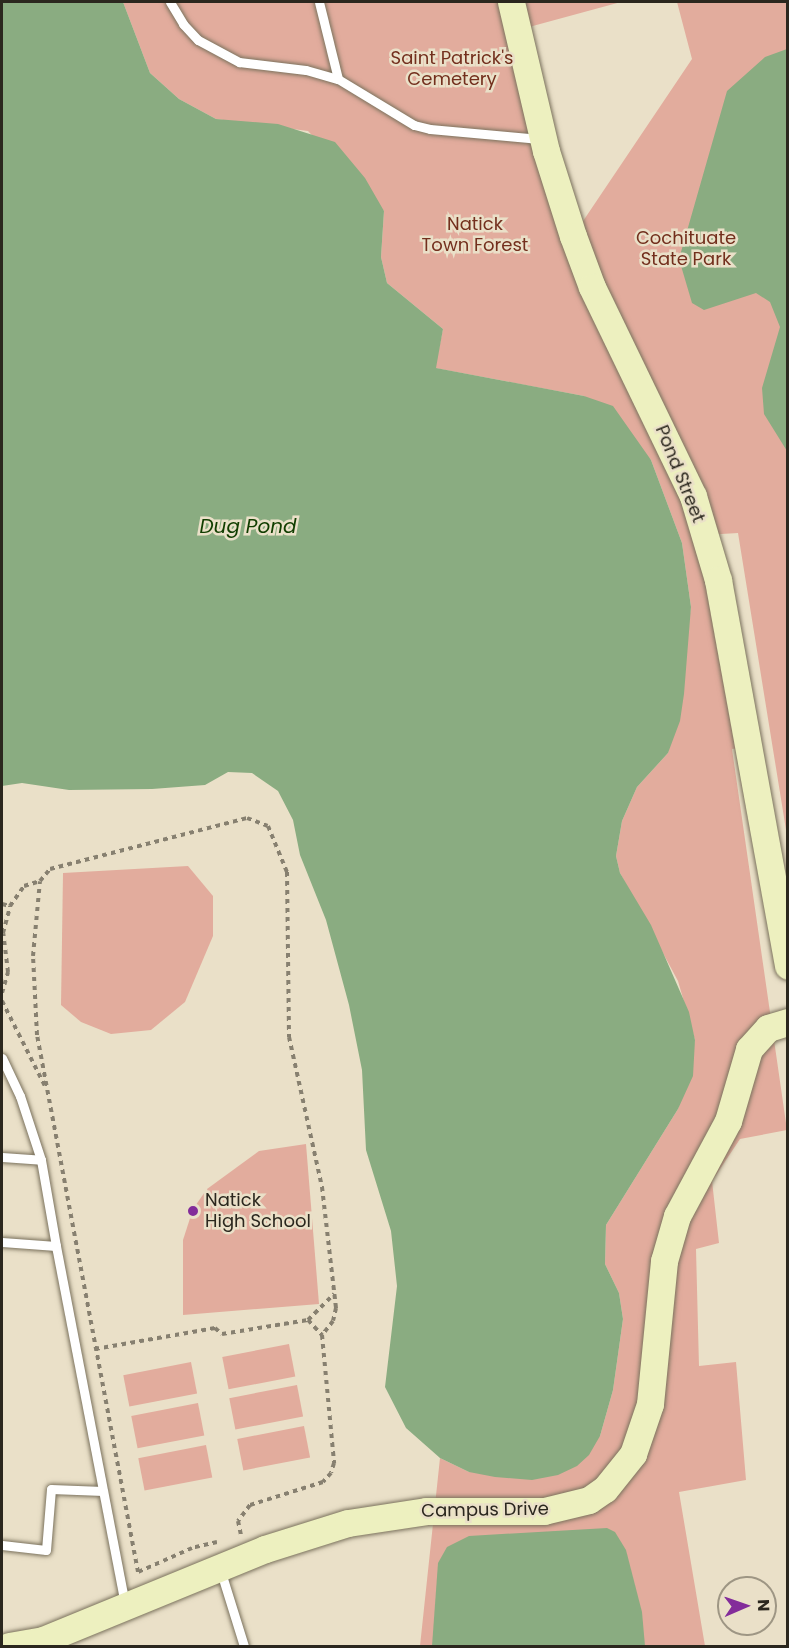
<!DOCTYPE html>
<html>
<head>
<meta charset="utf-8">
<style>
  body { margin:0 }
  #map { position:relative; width:789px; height:1648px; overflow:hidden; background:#eae0c8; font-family:Poppins,sans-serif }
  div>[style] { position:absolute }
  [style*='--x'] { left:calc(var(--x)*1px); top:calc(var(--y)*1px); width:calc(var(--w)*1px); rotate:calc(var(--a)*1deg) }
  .green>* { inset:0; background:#e2ac9d; transform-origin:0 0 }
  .water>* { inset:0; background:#8aac81 }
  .path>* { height:4px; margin-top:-2px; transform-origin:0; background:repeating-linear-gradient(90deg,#878070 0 4.5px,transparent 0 9px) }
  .roads { filter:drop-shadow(0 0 2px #7b725d) drop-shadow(0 0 2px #7b725d) }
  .lane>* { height:9px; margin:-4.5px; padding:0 4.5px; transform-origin:4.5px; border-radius:4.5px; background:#fff }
  .secondary>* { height:27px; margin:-13.5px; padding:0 13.5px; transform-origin:13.5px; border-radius:13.5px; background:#edf0bf }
  .dots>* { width:16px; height:16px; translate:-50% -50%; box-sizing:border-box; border:3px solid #eae0c8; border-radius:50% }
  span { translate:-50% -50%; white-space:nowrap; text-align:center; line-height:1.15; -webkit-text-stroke:5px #eae0c8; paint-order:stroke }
  .park-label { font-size:18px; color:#732f1d }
  .street-label { font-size:18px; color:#2b271e }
  .poi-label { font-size:18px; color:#2b271e }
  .left { translate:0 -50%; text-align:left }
  .water-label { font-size:20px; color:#113e00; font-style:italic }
  .frame { position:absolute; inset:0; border:3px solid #2b271e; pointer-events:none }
  .north { position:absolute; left:717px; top:1576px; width:60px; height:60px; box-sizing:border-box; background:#eae0c8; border:2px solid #9e9684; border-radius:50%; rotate:88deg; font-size:16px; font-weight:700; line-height:24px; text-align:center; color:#2b271e }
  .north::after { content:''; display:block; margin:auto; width:21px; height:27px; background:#832c9a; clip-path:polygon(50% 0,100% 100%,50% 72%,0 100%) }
</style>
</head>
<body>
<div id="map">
  <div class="green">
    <i style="clip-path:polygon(123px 2px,621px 2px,518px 30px,573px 236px,692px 59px,677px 2px,787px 2px,787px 836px,738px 533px,705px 535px,750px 747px,732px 749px,787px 1130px,740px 1139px,712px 1181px,719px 1243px,696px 1249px,699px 1366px,736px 1362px,746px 1480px,679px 1492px,705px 1646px,420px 1646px,440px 1458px,469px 1472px,600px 1436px,613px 1390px,623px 1319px,619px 1293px,605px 1264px,606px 1225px,678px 1109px,695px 1040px,678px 981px,620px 873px,616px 856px,622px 821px,637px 787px,668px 753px,691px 607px,682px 543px,651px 460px,584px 396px,435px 368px,443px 329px,387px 283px,381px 257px,384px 211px,308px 131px,216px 119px,179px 99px,150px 73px)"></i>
    <i style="clip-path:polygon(188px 866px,213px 896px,213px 936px,185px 1002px,151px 1030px,111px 1034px,81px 1022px,61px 1005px,63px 873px)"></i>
    <i style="clip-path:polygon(306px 1144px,319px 1304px,183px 1315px,183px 1240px,193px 1209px,207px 1189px,259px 1151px)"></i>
    <i style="left:289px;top:1344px;width:33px;height:68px;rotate:79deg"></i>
    <i style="left:191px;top:1362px;width:32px;height:69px;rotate:79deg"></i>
    <i style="left:297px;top:1385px;width:32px;height:69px;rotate:79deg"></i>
    <i style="left:198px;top:1403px;width:33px;height:68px;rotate:79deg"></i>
    <i style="left:304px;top:1426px;width:32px;height:68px;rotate:79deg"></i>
    <i style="left:206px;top:1445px;width:33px;height:69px;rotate:79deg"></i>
  </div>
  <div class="water">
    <i style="clip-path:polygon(2px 2px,123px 2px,150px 73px,179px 99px,216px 119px,278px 124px,335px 142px,365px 178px,384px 211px,381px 257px,387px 283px,443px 329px,436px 368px,584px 396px,613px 406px,651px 460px,682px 543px,691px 607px,684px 694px,680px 721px,668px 753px,637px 787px,622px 821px,616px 856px,620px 873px,651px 925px,689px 1012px,695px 1040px,693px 1076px,678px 1109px,606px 1225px,605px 1264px,619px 1293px,623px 1319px,613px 1390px,600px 1436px,589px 1455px,577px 1466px,558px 1475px,532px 1480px,495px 1477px,469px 1472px,440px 1458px,406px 1428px,385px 1387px,397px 1286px,391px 1231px,366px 1150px,362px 1070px,349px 1005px,326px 920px,300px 855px,293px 820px,278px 791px,252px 773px,228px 772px,205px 785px,152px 789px,69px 790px,22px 783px,2px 786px)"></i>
    <i style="clip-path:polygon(787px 49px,788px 49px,787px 451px,764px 414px,762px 388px,780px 327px,770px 302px,756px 293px,704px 310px,692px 303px,679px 259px,727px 91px,765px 57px)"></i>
    <i style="clip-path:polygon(607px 1528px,615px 1532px,626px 1550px,642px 1612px,645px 1646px,432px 1646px,438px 1563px,447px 1547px,469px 1536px)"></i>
  </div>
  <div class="path">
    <i style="--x:2;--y:904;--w:8;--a:14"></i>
    <i style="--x:2;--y:993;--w:22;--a:-74"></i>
    <i style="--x:8;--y:972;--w:39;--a:-97"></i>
    <i style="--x:3;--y:933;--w:28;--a:-75"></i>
    <i style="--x:10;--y:906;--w:24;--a:-55"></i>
    <i style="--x:24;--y:886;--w:17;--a:-17"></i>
    <i style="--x:2;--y:1001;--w:97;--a:63.2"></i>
    <i style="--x:308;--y:1320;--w:37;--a:-45"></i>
    <i style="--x:95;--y:1349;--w:122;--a:-9.9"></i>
    <i style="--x:215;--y:1328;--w:9;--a:41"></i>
    <i style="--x:222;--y:1334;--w:87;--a:-9.2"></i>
    <i style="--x:308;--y:1320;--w:21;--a:47"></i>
    <i style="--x:217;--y:1542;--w:26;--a:167"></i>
    <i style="--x:192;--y:1548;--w:59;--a:156"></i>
    <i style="--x:138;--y:1572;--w:546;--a:-100.65"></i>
    <i style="--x:37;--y:1035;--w:79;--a:-92.9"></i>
    <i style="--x:33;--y:956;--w:75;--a:-84.7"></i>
    <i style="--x:40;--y:881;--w:16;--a:-50"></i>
    <i style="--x:50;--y:869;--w:203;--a:-14.5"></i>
    <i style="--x:247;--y:818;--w:22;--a:21"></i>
    <i style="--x:268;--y:826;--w:50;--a:67.6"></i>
    <i style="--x:287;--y:872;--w:165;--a:89.3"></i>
    <i style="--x:289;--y:1037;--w:154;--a:77.6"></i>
    <i style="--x:322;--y:1187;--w:122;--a:83.4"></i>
    <i style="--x:336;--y:1308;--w:13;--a:103"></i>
    <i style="--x:333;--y:1321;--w:18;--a:128"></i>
    <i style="--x:322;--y:1335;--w:129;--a:84.6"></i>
    <i style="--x:334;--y:1463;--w:10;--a:107"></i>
    <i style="--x:331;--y:1473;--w:12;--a:132"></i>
    <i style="--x:323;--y:1482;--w:77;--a:162.5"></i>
    <i style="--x:250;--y:1505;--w:20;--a:127"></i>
    <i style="--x:238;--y:1521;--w:14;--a:78"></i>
  </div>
  <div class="roads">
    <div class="lane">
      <i style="--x:170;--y:2;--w:26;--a:59"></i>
      <i style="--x:183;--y:24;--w:22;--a:47"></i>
      <i style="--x:198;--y:40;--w:47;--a:28.2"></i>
      <i style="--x:239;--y:62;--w:67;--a:6.8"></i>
      <i style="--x:306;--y:70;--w:33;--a:16"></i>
      <i style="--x:338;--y:79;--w:89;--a:31.2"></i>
      <i style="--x:414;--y:125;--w:16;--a:14"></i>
      <i style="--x:430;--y:129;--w:110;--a:5.2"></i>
      <i style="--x:319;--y:2;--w:79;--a:76.1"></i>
      <i style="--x:2;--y:1058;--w:42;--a:64.7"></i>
      <i style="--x:20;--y:1096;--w:67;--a:71.8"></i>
      <i style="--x:41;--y:1160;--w:87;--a:80.1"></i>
      <i style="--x:2;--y:1157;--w:39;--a:4"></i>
      <i style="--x:2;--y:1242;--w:54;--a:4.2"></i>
      <i style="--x:56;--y:1246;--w:364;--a:79.1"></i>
      <i style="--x:2;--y:1545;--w:44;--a:6.5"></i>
      <i style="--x:46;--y:1550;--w:61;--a:-85.3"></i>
      <i style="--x:51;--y:1489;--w:52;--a:2.2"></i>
      <i style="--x:220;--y:1569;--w:81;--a:72.7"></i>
    </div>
    <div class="secondary">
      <i style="--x:511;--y:2;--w:153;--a:76.8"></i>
      <i style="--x:546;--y:151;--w:89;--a:72.4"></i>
      <i style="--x:573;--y:236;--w:54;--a:69.6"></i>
      <i style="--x:592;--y:287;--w:232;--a:64.2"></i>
      <i style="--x:693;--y:496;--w:88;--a:73.4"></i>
      <i style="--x:718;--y:580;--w:392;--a:79.7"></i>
      <i style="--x:9;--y:1646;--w:35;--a:-10"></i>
      <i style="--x:43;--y:1640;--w:240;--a:-22.3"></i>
      <i style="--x:265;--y:1549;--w:87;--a:-17.4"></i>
      <i style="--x:348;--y:1523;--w:79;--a:-8.7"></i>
      <i style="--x:426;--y:1511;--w:118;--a:0"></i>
      <i style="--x:544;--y:1511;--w:46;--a:-13.7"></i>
      <i style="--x:589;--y:1500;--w:19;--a:-35"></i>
      <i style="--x:605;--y:1489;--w:45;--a:-51.3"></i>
      <i style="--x:633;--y:1454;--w:53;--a:-71.2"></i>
      <i style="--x:650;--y:1404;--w:144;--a:-84.4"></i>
      <i style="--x:664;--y:1261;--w:47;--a:-73.9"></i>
      <i style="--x:677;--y:1216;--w:108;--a:-61.8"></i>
      <i style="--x:728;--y:1121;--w:75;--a:-73.7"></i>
      <i style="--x:749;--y:1049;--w:28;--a:-48"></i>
      <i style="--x:768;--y:1028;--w:21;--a:-17"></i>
    </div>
  </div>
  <div class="dots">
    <i style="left:193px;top:1211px;background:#832c9a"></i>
  </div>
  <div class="park-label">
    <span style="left:452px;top:69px">Saint Patrick's<br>Cemetery</span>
    <span style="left:475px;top:235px">Natick<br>Town Forest</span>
    <span style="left:686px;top:249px">Cochituate<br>State Park</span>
  </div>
  <div class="street-label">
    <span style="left:680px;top:474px;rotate:68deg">Pond Street</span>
    <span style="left:485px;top:1510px;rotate:-1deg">Campus Drive</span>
  </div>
  <div class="poi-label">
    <span class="left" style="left:205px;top:1211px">Natick<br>High School</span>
  </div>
  <div class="water-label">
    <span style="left:248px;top:526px">Dug Pond</span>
  </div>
  <div class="frame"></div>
  <div class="north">N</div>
</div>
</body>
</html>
